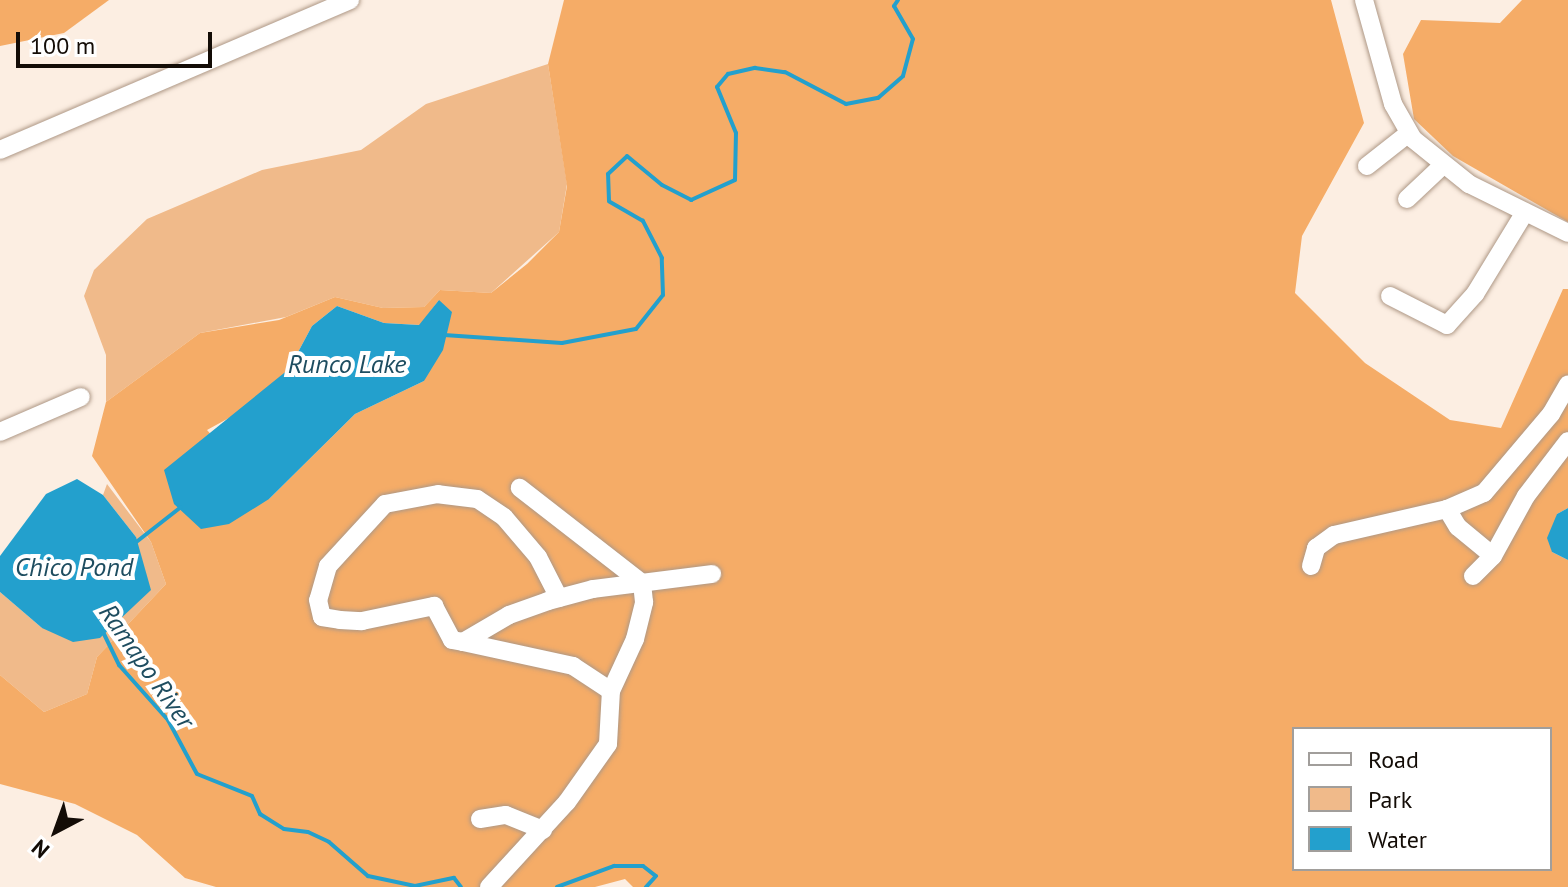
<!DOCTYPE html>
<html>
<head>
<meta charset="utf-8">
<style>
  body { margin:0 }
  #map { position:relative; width:1568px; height:887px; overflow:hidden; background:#fceee2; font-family:"PT Sans",sans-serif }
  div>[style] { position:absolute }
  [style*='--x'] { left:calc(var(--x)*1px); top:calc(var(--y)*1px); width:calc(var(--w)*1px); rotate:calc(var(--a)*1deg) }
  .green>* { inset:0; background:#f0ba8a }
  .forest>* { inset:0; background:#f5ac67 }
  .water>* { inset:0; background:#23a0cd }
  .stream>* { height:4px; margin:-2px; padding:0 2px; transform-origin:2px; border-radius:2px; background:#23a0cd }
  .roads { filter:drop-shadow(0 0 2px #ae9886) drop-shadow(0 0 2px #ae9886) }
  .minor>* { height:18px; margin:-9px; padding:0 9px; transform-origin:9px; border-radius:9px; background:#fff }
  span { translate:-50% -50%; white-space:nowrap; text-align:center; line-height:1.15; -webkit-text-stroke:8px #fff; paint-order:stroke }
  .water-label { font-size:26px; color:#1e4d60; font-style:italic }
  .legend { position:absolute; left:1292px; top:727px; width:260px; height:144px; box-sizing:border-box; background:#fff; border:2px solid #a19e9b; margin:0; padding:10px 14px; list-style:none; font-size:24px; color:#130c06 }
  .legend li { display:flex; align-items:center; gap:16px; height:40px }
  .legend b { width:40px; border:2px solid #a19e9b }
  .north { position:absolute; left:16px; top:791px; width:80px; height:80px; -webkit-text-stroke:6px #fff; paint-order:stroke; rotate:221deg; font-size:22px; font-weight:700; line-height:32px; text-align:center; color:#130c06 }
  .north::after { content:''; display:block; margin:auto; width:28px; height:36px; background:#130c06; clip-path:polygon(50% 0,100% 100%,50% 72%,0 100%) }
  .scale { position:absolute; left:16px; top:32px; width:196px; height:36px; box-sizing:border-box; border:4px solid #130c06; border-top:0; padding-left:10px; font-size:24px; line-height:28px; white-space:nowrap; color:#130c06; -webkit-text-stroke:6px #fff; paint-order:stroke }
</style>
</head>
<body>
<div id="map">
  <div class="green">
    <i style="clip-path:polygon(548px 64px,567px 184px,559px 232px,491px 293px,440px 290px,424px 307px,383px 308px,335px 297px,286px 317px,200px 333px,106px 402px,106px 355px,84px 296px,94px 270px,147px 219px,262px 170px,361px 150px,426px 104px)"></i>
    <i style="clip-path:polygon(107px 484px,151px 542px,166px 584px,97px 657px,87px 694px,44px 712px,0 675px,0 592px,42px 628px,136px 537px,103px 495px)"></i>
  </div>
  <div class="forest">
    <i style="clip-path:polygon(0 0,109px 0,64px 33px,0 46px)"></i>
    <i style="clip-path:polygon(evenodd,564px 0,1331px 0,1364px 123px,1302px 236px,1295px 293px,1365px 363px,1450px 420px,1501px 428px,1563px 289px,1568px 289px,1568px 508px,1557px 514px,1552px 552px,1568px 560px,1568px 887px,633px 887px,625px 879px,595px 887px,216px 887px,185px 878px,137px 835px,75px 804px,0 784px,0 675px,44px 712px,87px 694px,97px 657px,166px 584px,151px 542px,92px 456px,106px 402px,200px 333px,279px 320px,335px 297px,383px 308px,424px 307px,440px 290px,491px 293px,527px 264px,559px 232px,567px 186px,548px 64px,564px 0,439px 300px,424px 381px,355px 414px,269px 499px,207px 430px,249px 407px,289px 369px,312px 326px,337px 306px,384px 323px,420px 325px,439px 300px,564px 0,1294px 729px,1550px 729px,1550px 869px,1294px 869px,1294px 729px)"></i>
    <i style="clip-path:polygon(1522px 0,1568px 0,1568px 222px,1453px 156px,1414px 119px,1403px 54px,1421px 20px,1500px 23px)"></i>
  </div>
  <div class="water">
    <i style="clip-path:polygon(439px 300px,452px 312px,443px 350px,424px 381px,355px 414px,269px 499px,229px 524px,201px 529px,174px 504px,164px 470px,289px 369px,312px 326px,337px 306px,384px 323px,419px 325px)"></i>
    <i style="clip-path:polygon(77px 479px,103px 495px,136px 537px,151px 590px,100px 638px,73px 642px,42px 628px,0 592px,0 556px,46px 494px)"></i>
    <i style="clip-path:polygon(1568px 508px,1568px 560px,1552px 552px,1547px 538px,1557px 514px)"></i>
  </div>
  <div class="stream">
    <i style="--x:444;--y:335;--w:118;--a:3.9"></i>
    <i style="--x:562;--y:343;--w:75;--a:-10.7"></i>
    <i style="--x:636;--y:329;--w:43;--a:-51.5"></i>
    <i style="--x:663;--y:295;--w:37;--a:-92"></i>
    <i style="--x:662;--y:258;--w:42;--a:-117.2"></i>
    <i style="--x:643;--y:221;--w:39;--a:-150"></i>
    <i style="--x:609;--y:201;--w:27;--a:-92"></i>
    <i style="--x:608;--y:174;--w:26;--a:-43"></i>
    <i style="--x:627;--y:156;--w:45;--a:39.6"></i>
    <i style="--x:662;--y:185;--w:33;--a:27"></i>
    <i style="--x:691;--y:200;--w:48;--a:-24.4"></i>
    <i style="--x:735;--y:180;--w:47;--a:-88.8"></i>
    <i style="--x:736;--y:133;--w:50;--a:-112.4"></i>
    <i style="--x:717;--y:87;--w:17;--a:-50"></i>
    <i style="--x:728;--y:74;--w:28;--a:-13"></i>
    <i style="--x:755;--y:68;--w:30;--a:8"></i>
    <i style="--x:785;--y:72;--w:69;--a:27.7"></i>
    <i style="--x:846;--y:104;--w:33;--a:-11"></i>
    <i style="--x:878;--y:98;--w:33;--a:-41"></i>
    <i style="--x:903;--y:76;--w:38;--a:-75"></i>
    <i style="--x:913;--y:39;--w:38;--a:-120"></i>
    <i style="--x:894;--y:6;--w:7;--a:-56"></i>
    <i style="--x:135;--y:543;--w:58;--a:-38"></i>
    <i style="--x:103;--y:632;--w:37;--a:64"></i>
    <i style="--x:119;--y:665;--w:74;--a:48.3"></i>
    <i style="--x:168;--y:720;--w:61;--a:61.8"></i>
    <i style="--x:197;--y:774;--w:59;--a:21.8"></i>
    <i style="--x:252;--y:796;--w:20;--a:66"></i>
    <i style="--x:260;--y:814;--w:28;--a:32"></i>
    <i style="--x:284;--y:829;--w:24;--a:7"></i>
    <i style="--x:308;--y:832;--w:23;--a:25"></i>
    <i style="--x:329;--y:842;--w:52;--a:41.1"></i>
    <i style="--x:368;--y:876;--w:48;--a:12"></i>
    <i style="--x:415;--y:886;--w:40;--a:-12"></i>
    <i style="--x:454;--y:878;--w:11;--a:52"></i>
    <i style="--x:557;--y:887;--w:61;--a:-20.2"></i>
    <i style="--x:614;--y:866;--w:29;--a:0"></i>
    <i style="--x:643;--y:866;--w:16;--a:38"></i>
    <i style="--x:656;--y:876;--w:15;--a:132"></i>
  </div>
  <div class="roads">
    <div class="minor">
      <i style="--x:1364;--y:0;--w:108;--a:74.4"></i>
      <i style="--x:1393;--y:104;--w:40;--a:60.3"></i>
      <i style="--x:1413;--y:139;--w:72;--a:38.8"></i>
      <i style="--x:1469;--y:184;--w:110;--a:26.3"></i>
      <i style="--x:0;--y:150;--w:381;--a:-23.2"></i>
      <i style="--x:1367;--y:166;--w:53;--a:-38.2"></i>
      <i style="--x:1407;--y:199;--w:47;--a:-43.3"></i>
      <i style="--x:1390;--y:296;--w:64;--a:27"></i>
      <i style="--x:1447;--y:325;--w:42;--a:-47.9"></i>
      <i style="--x:1475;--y:294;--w:96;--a:-58.6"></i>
      <i style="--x:0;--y:432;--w:88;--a:-23.4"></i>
      <i style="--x:1447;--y:509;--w:21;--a:59"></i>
      <i style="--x:1458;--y:527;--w:45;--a:39.6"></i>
      <i style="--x:1311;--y:566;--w:19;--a:-74"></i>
      <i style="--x:1316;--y:548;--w:22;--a:-36"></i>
      <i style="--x:1334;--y:535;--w:116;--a:-13"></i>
      <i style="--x:1447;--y:509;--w:40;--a:-23.4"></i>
      <i style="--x:1484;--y:493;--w:104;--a:-49.7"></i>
      <i style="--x:1551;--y:414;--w:34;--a:-60"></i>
      <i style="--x:1473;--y:576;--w:28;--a:-45"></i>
      <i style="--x:1493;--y:556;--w:68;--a:-61.2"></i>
      <i style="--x:1526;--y:496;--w:69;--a:-52.6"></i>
      <i style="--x:559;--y:598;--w:46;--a:-117.1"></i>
      <i style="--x:538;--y:557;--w:52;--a:-130.4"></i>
      <i style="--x:504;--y:517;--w:32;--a:-146"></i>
      <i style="--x:477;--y:499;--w:39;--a:-173"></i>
      <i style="--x:438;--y:494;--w:54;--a:169.3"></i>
      <i style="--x:385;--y:504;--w:84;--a:132.6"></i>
      <i style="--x:328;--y:566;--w:35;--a:106"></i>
      <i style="--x:318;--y:600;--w:17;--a:77"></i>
      <i style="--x:322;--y:617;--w:18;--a:9"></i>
      <i style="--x:340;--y:620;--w:22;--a:3"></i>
      <i style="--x:362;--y:621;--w:74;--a:-11.8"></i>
      <i style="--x:434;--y:606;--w:38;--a:62"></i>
      <i style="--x:452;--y:640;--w:11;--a:10"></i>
      <i style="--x:463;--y:642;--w:53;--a:-30.4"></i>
      <i style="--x:509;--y:615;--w:41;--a:-19.7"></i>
      <i style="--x:548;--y:601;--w:47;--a:-14.9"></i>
      <i style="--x:593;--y:589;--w:120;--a:-7.2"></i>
      <i style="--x:463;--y:642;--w:113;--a:12.3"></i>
      <i style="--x:573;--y:666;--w:45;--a:33.3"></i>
      <i style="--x:480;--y:819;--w:26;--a:-9"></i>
      <i style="--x:506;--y:815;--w:40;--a:22"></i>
      <i style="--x:489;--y:887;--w:115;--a:-47.5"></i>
      <i style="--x:567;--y:802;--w:71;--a:-54.7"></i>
      <i style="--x:608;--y:744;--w:53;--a:-86.8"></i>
      <i style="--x:611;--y:691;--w:57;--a:-65.2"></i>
      <i style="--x:635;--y:639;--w:38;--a:-76"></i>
      <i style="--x:644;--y:602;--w:19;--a:-96"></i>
      <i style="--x:642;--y:583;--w:155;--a:-142.1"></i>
    </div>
  </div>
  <div class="water-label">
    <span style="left:347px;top:364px">Runco Lake</span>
    <span style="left:74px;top:567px">Chico Pond</span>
    <span style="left:147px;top:666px;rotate:55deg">Ramapo River</span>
  </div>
  <ul class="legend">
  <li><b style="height:10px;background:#fff"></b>Road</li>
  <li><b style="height:22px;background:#f0ba8a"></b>Park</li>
  <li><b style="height:22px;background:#23a0cd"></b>Water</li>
  </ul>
  <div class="north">N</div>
  <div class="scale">100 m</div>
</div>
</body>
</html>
